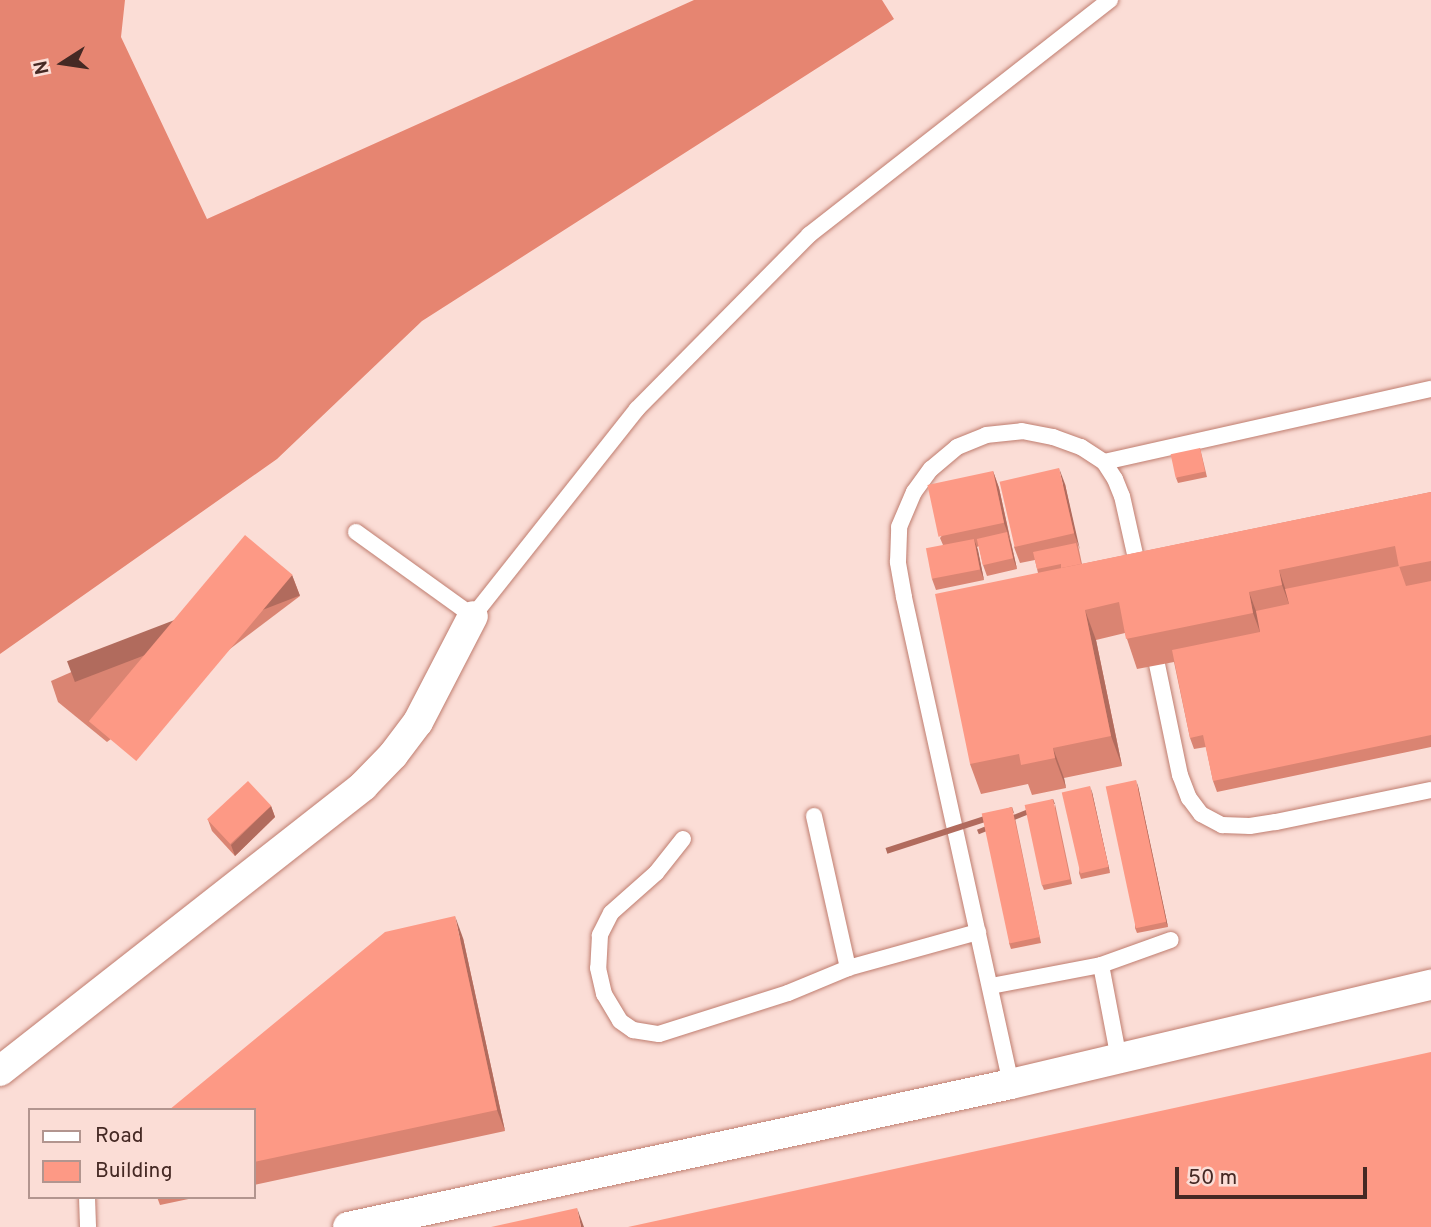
<!DOCTYPE html>
<html>
<head>
<meta charset="utf-8">
<style>
  body { margin:0 }
  #map { position:relative; width:1431px; height:1227px; overflow:hidden; background:#fbddd6; font-family:Overpass,sans-serif }
  div>[style] { position:absolute }
  [style*='--x'] { left:calc(var(--x)*1px); top:calc(var(--y)*1px); width:calc(var(--w)*1px); rotate:calc(var(--a)*1deg) }
  .forest>* { inset:0; background:#e68571 }
  .roads { filter:drop-shadow(0 0 2px #bf7d6f) drop-shadow(0 0 2px #bf7d6f) }
  .service>* { height:16px; margin:-8px; padding:0 8px; transform-origin:8px; border-radius:8px; background:#fff }
  .minor>* { height:30px; margin:-15px; padding:0 15px; transform-origin:15px; border-radius:15px; background:#fff }
  .wall>* { inset:0; background:#da8472 }
  .shaded-wall>* { inset:0; background:#b16b5d; transform-origin:0 0 }
  .building>* { inset:0; background:#fd9985; transform-origin:0 0 }
  span { translate:-50% -50%; white-space:nowrap; text-align:center; line-height:1.15; -webkit-text-stroke:5px #fbddd6; paint-order:stroke }
  .legend { position:absolute; left:28px; top:1108px; width:228px; height:91px; box-sizing:border-box; background:#fbddd6; border:2px solid #b2958f; margin:0; padding:9px 12px; list-style:none; font-size:21px; color:#452924 }
  .legend li { display:flex; align-items:center; gap:14px; height:35px }
  .legend b { width:35px; border:2px solid #b2958f }
  .north { position:absolute; left:28px; top:28px; width:70px; height:70px; -webkit-text-stroke:5px #fbddd6; paint-order:stroke; rotate:258deg; font-size:19px; font-weight:700; line-height:28px; text-align:center; color:#452924 }
  .north::after { content:''; display:block; margin:auto; width:24px; height:32px; background:#452924; clip-path:polygon(50% 0,100% 100%,50% 72%,0 100%) }
  .scale { position:absolute; left:1175px; top:1167px; width:192px; height:32px; box-sizing:border-box; border:4px solid #452924; border-top:0; padding-left:9px; font-size:21px; line-height:24px; white-space:nowrap; color:#452924; -webkit-text-stroke:5px #fbddd6; paint-order:stroke }
</style>
</head>
<body>
<div id="map">
  <div class="forest">
    <i style="clip-path:polygon(0 0,125px 0,121px 37px,207px 219px,694px 0,882px 0,894px 19px,422px 321px,277px 459px,0 654px)"></i>
  </div>
  <div class="roads">
    <div class="service">
      <i style="--x:1104;--y:462;--w:335;--a:-12.6"></i>
      <i style="--x:356;--y:532;--w:144;--a:35.7"></i>
      <i style="--x:473;--y:616;--w:264;--a:-51.6"></i>
      <i style="--x:637;--y:409;--w:245;--a:-45.3"></i>
      <i style="--x:809;--y:235;--w:382;--a:-38"></i>
      <i style="--x:1153;--y:645;--w:133;--a:78.3"></i>
      <i style="--x:1180;--y:775;--w:25;--a:69"></i>
      <i style="--x:1189;--y:798;--w:20;--a:53"></i>
      <i style="--x:1201;--y:814;--w:24;--a:28"></i>
      <i style="--x:1222;--y:825;--w:28;--a:2"></i>
      <i style="--x:1250;--y:826;--w:26;--a:-9"></i>
      <i style="--x:1276;--y:822;--w:158;--a:-11.7"></i>
      <i style="--x:814;--y:816;--w:156;--a:77.4"></i>
      <i style="--x:683;--y:839;--w:43;--a:128.5"></i>
      <i style="--x:656;--y:873;--w:60;--a:138.4"></i>
      <i style="--x:611;--y:913;--w:25;--a:117"></i>
      <i style="--x:600;--y:935;--w:33;--a:93"></i>
      <i style="--x:598;--y:968;--w:27;--a:77"></i>
      <i style="--x:604;--y:994;--w:31;--a:59"></i>
      <i style="--x:620;--y:1021;--w:16;--a:35"></i>
      <i style="--x:633;--y:1030;--w:26;--a:9"></i>
      <i style="--x:659;--y:1034;--w:135;--a:-17.6"></i>
      <i style="--x:788;--y:993;--w:65;--a:-22.6"></i>
      <i style="--x:848;--y:968;--w:135;--a:-15.5"></i>
      <i style="--x:1101;--y:965;--w:96;--a:79.2"></i>
      <i style="--x:991;--y:986;--w:112;--a:-10.8"></i>
      <i style="--x:1101;--y:965;--w:74;--a:-19.7"></i>
      <i style="--x:1011;--y:1084;--w:499;--a:-102.4"></i>
      <i style="--x:904;--y:597;--w:36;--a:-100"></i>
      <i style="--x:898;--y:562;--w:35;--a:-88"></i>
      <i style="--x:899;--y:527;--w:38;--a:-67"></i>
      <i style="--x:914;--y:492;--w:29;--a:-54"></i>
      <i style="--x:931;--y:469;--w:34;--a:-40"></i>
      <i style="--x:957;--y:447;--w:31;--a:-22"></i>
      <i style="--x:986;--y:435;--w:36;--a:-6"></i>
      <i style="--x:1022;--y:431;--w:32;--a:11"></i>
      <i style="--x:1053;--y:437;--w:30;--a:20"></i>
      <i style="--x:1081;--y:447;--w:27;--a:33"></i>
      <i style="--x:1104;--y:462;--w:20;--a:57"></i>
      <i style="--x:1115;--y:479;--w:18;--a:68"></i>
      <i style="--x:1122;--y:496;--w:78;--a:77.4"></i>
      <i style="--x:87;--y:1197;--w:30;--a:88"></i>
    </div>
    <div class="minor">
      <i style="--x:0;--y:1071;--w:462;--a:-38.1"></i>
      <i style="--x:363;--y:786;--w:43;--a:-45.9"></i>
      <i style="--x:393;--y:755;--w:41;--a:-52.9"></i>
      <i style="--x:418;--y:722;--w:119;--a:-62.6"></i>
      <i style="--x:348;--y:1227;--w:678;--a:-12.17"></i>
      <i style="--x:1011;--y:1084;--w:432;--a:-13.3"></i>
    </div>
  </div>
  <div class="wall">
    <i style="clip-path:polygon(1200px 448px,1207px 477px,1178px 483px,1176px 478px)"></i>
    <i style="clip-path:polygon(993px 471px,999px 488px,1017px 569px,987px 576px,983px 565px,979px 546px,977px 547px,984px 580px,936px 590px,932px 579px,943px 545px,940px 538px)"></i>
    <i style="clip-path:polygon(1065px 484px,1082px 564px,1431px 492px,1431px 747px,1217px 792px,1213px 781px,1206px 747px,1194px 749px,1190px 738px,1174px 662px,1137px 669px,1125px 633px,1096px 640px,1122px 766px,1064px 778px,1066px 788px,1032px 795px,1028px 784px,981px 794px,970px 764px,1038px 573px,1035px 560px,1020px 563px,1014px 547px)"></i>
    <i style="clip-path:polygon(292px 575px,300px 596px,107px 742px,58px 702px,51px 681px)"></i>
    <i style="clip-path:polygon(1138px 786px,1168px 927px,1137px 933px,1135px 928px)"></i>
    <i style="clip-path:polygon(1092px 792px,1110px 873px,1081px 879px,1079px 873px)"></i>
    <i style="clip-path:polygon(1055px 804px,1072px 884px,1044px 890px,1042px 885px)"></i>
    <i style="clip-path:polygon(271px 806px,275px 817px,235px 856px,212px 831px,208px 820px)"></i>
    <i style="clip-path:polygon(1014px 813px,1041px 943px,1011px 949px,1009px 943px)"></i>
    <i style="clip-path:polygon(463px 938px,505px 1131px,254px 1185px,254px 1110px)"></i>
    <i style="clip-path:polygon(157px 1197px,198px 1197px,160px 1205px)"></i>
  </div>
  <div class="shaded-wall">
    <i style="clip-path:polygon(1059px 468px,1065px 484px,1080px 550px,1074px 533px)"></i>
    <i style="clip-path:polygon(993px 471px,999px 488px,1010px 539px,1004px 523px)"></i>
    <i style="clip-path:polygon(1007px 532px,1011px 543px,1017px 569px,1013px 558px)"></i>
    <i style="clip-path:polygon(974px 539px,978px 550px,984px 580px,980px 569px)"></i>
    <i style="clip-path:polygon(1279px 570px,1289px 600px,1293px 615px,1282px 585px)"></i>
    <i style="left:292px;top:575px;width:22px;height:241px;rotate:69deg"></i>
    <i style="clip-path:polygon(1249px 592px,1260px 622px,1264px 643px,1253px 613px)"></i>
    <i style="clip-path:polygon(1085px 610px,1096px 640px,1122px 766px,1111px 736px)"></i>
    <i style="clip-path:polygon(1053px 748px,1064px 778px,1066px 788px,1055px 758px)"></i>
    <i style="clip-path:polygon(1136px 780px,1138px 786px,1168px 927px,1166px 922px)"></i>
    <i style="clip-path:polygon(1090px 786px,1092px 792px,1110px 873px,1108px 867px)"></i>
    <i style="left:1053px;top:799px;width:5px;height:82px;rotate:68deg"></i>
    <i style="clip-path:polygon(271px 806px,275px 817px,235px 856px,231px 845px)"></i>
    <i style="left:1012px;top:807px;width:6px;height:133px;rotate:72deg"></i>
    <i style="clip-path:polygon(455px 916px,463px 938px,505px 1131px,497px 1110px)"></i>
    <i style="clip-path:polygon(577px 1208px,584px 1227px,581px 1227px)"></i>
  </div>
  <div class="building">
    <i style="left:1200px;top:448px;width:24px;height:30px;rotate:78deg"></i>
    <i style="left:1059px;top:468px;width:67px;height:61px;rotate:77deg"></i>
    <i style="left:993px;top:471px;width:53px;height:67px;rotate:78deg"></i>
    <i style="clip-path:polygon(1431px 492px,1431px 561px,1399px 567px,1395px 546px,1279px 570px,1282px 585px,1249px 592px,1253px 613px,1126px 639px,1119px 602px,1085px 610px,1111px 736px,1053px 748px,1055px 758px,1021px 765px,1019px 754px,970px 764px,935px 594px)"></i>
    <i style="left:1007px;top:532px;width:27px;height:31px;rotate:77deg"></i>
    <i style="left:245px;top:535px;width:62px;height:243px;rotate:40deg"></i>
    <i style="left:974px;top:539px;width:31px;height:49px;rotate:79deg"></i>
    <i style="clip-path:polygon(1076px 543px,1081px 564px,1061px 568px,1061px 564px,1037px 569px,1033px 552px)"></i>
    <i style="clip-path:polygon(1399px 566px,1406px 586px,1431px 581px,1431px 735px,1213px 781px,1203px 735px,1190px 738px,1172px 650px,1260px 632px,1256px 611px,1289px 604px,1285px 589px)"></i>
    <i style="left:1136px;top:780px;width:145px;height:31px;rotate:78deg"></i>
    <i style="left:248px;top:781px;width:34px;height:56px;rotate:47deg"></i>
    <i style="left:1090px;top:786px;width:83px;height:29px;rotate:77deg"></i>
    <i style="left:1053px;top:799px;width:82px;height:29px;rotate:78deg"></i>
    <i style="left:1012px;top:807px;width:133px;height:31px;rotate:78deg"></i>
    <i style="clip-path:polygon(455px 916px,497px 1110px,254px 1162px,254px 1110px,169px 1110px,385px 932px)"></i>
    <i style="clip-path:polygon(1431px 1052px,1431px 1227px,628px 1227px)"></i>
    <i style="clip-path:polygon(577px 1208px,581px 1227px,491px 1227px)"></i>
  </div>
  <ul class="legend">
  <li><b style="height:9px;background:#fff"></b>Road</li>
  <li><b style="height:19px;background:#fd9985"></b>Building</li>
  </ul>
  <div class="north">N</div>
  <div class="scale">50 m</div>
</div>
</body>
</html>
